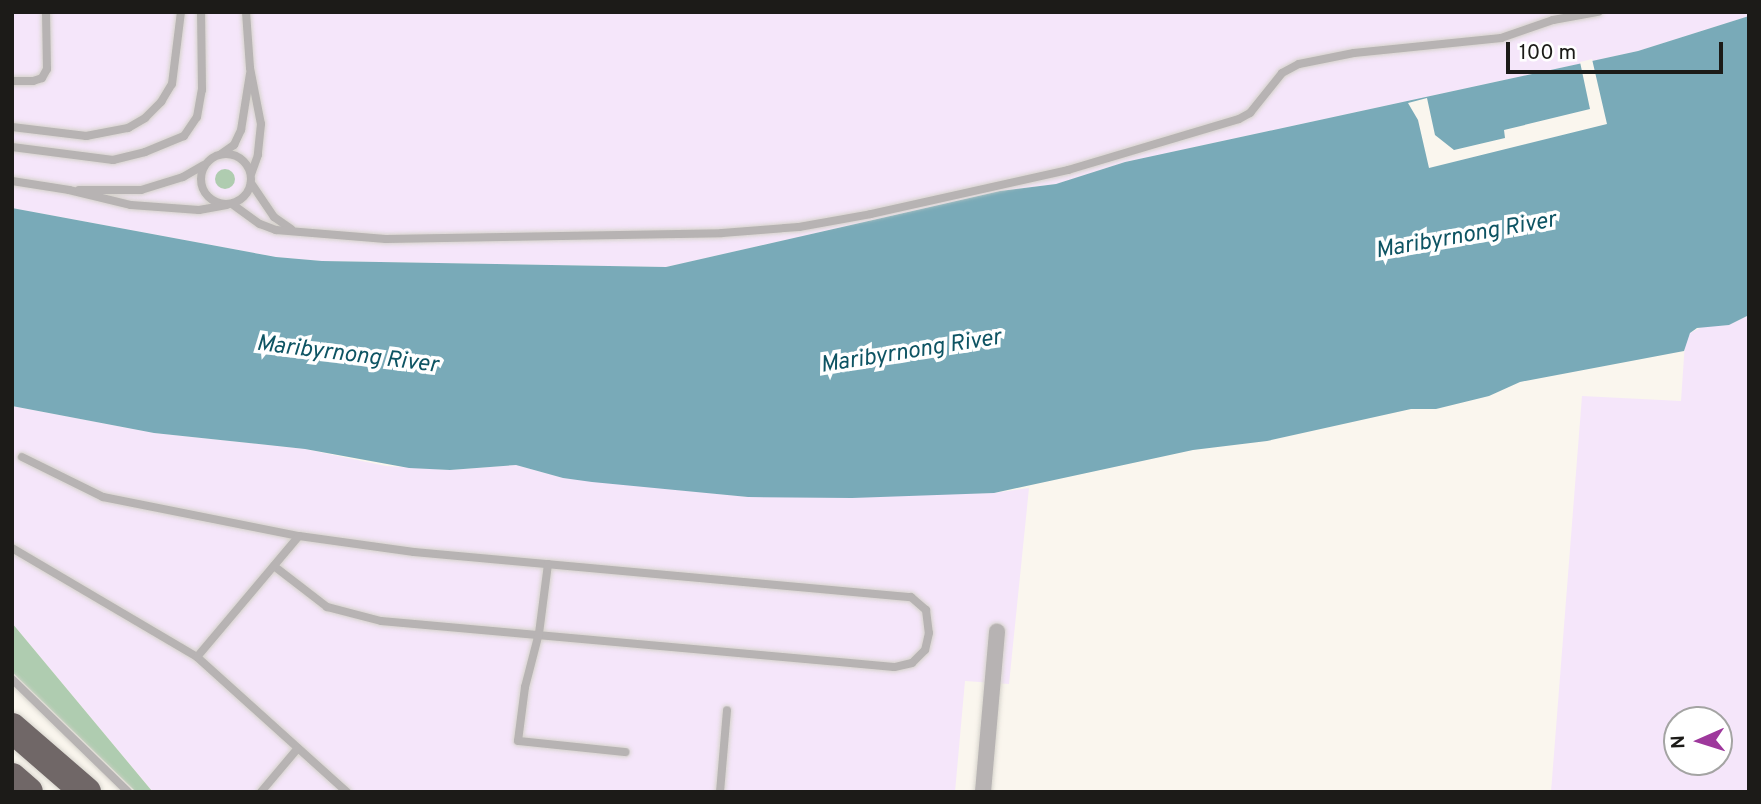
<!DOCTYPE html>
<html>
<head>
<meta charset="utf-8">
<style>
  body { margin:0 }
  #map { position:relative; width:1761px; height:804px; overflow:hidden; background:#faf6ee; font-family:Overpass,sans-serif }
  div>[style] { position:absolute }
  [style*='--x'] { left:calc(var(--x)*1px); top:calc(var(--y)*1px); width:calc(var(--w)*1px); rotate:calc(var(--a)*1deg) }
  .industrial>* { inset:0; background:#f5e6fa }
  .green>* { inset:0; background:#afccb0 }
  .round { border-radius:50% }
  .water>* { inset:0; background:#79aab8 }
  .pier>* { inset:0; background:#faf6ee }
  .roads { filter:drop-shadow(0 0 2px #d6d3cc) drop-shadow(0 0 2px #d6d3cc) }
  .service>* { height:8px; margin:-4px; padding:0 4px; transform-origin:4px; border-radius:4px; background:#b7b3b3 }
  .service>.ring { margin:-4px; padding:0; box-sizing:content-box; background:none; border:8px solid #b7b3b3; border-radius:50% }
  .minor>* { height:16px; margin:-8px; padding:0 8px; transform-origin:8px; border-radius:8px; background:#b7b3b3 }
  .motorway>* { height:30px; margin:-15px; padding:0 15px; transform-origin:15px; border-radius:15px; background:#706767 }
  span { translate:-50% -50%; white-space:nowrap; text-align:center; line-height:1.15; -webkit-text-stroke:7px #fff; paint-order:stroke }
  .water-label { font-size:23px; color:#0e5463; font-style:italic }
  .frame { position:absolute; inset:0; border:14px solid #1c1b18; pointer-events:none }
  .north { position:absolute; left:1663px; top:706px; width:70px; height:70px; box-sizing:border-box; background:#fff; border:2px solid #a4a4a3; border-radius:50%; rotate:267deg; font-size:19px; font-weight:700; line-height:28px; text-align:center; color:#1c1b18 }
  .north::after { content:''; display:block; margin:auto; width:24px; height:32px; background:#9e389c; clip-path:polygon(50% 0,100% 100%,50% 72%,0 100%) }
  .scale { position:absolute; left:1506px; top:42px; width:217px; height:32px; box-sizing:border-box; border:4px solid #1c1b18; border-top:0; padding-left:9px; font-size:21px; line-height:24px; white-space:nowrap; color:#1c1b18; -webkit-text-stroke:5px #fff; paint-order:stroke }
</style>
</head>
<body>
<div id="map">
  <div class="industrial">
    <i style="clip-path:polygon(12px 12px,1749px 12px,1749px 16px,1638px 51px,1125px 162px,1056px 184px,1000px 191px,666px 267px,322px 261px,276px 257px,12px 208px)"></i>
    <i style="clip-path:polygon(evenodd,1749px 315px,1749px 792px,1551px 792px,1582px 396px,1681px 401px,1685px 342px,1690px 333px,1704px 326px,1729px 325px,1749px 315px,1677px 720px,1719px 720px,1719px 762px,1677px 762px,1677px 720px)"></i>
    <i style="clip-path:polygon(12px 406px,154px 433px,305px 449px,386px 466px,450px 470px,516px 465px,563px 478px,748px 497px,994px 493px,1029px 488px,1009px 684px,965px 681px,955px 792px,153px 792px,12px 623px)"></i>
  </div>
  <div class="green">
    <i class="round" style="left:215px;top:169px;width:20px;height:20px"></i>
    <i style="clip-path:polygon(12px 623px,152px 791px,153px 792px,136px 792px,12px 672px)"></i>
  </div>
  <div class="water">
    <i style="clip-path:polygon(1749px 16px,1749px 315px,1729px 325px,1697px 328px,1690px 333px,1684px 351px,1520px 382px,1489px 396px,1436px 409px,1411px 409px,1267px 441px,1193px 450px,994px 493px,852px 498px,748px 497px,592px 482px,563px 478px,516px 465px,450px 470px,409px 468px,305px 449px,154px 433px,12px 406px,12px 208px,276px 257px,322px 261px,666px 267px,1000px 191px,1056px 184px,1125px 162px,1638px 51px)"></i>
  </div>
  <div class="pier">
    <i style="clip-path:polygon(1592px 59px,1607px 124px,1429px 168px,1418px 120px,1408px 103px,1427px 98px,1435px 135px,1454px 150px,1505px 138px,1504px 130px,1590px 109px,1580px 62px)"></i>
  </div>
  <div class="roads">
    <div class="service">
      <i style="--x:246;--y:12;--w:56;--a:85.9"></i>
      <i style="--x:250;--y:68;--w:57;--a:78.9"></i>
      <i style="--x:261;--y:124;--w:31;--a:96"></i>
      <i style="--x:258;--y:155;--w:20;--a:110"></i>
      <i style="--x:12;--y:81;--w:21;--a:0"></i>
      <i style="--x:33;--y:81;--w:9;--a:-18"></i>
      <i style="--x:42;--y:78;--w:10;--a:-61"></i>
      <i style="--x:47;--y:69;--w:57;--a:-91"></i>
      <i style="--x:12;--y:127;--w:75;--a:6.9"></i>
      <i style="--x:86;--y:136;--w:43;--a:-10.8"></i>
      <i style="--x:128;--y:128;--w:20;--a:-30"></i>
      <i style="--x:145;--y:118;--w:23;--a:-45"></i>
      <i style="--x:161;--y:102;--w:21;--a:-59"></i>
      <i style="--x:172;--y:84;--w:73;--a:-82.9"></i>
      <i style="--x:12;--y:147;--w:102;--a:7.3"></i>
      <i style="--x:113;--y:160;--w:33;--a:-14"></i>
      <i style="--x:145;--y:152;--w:42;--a:-22.3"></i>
      <i style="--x:184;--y:136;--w:23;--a:-56"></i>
      <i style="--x:197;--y:117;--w:27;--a:-80"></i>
      <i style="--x:202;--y:90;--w:78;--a:-90.7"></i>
      <i style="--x:221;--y:154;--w:16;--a:-35"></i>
      <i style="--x:234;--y:145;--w:17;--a:-65"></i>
      <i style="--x:241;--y:130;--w:57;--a:-80.9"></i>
      <i class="ring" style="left:201px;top:154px;width:42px;height:42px"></i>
      <i style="--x:12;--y:181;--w:58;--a:9"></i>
      <i style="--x:69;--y:190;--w:64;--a:13.6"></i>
      <i style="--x:131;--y:205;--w:68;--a:4.2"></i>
      <i style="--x:199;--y:210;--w:28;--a:-10"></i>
      <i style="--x:251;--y:183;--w:41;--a:55.9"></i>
      <i style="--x:274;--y:217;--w:21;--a:35"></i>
      <i style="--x:79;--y:190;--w:62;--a:0"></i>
      <i style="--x:141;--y:190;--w:44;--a:-17.2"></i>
      <i style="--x:183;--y:177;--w:24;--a:-30"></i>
      <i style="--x:232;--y:204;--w:34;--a:36"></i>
      <i style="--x:260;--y:224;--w:17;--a:21"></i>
      <i style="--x:276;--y:230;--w:110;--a:4.7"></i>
      <i style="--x:386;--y:239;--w:336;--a:-1"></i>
      <i style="--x:722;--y:233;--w:77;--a:-4.5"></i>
      <i style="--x:799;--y:227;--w:73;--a:-10.2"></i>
      <i style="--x:871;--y:214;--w:202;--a:-12.6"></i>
      <i style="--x:1068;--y:170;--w:178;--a:-16.6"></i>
      <i style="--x:1239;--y:119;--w:13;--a:-29"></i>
      <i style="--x:1250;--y:113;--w:51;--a:-51.3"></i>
      <i style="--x:1282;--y:73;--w:19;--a:-28"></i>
      <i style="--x:1299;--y:64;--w:56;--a:-11.3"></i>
      <i style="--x:1354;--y:53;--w:148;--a:-5.8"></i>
      <i style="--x:1501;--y:38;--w:55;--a:-19.1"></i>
      <i style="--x:1553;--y:20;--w:46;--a:-10.1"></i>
      <i style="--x:22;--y:457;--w:90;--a:26.3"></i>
      <i style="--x:103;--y:497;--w:200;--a:11.3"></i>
      <i style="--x:299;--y:536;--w:116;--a:7.9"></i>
      <i style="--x:414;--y:552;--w:499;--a:5.2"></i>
      <i style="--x:911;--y:597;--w:20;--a:41"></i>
      <i style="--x:926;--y:610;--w:23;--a:83"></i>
      <i style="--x:929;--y:633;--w:17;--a:103"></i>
      <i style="--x:925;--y:650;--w:18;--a:135"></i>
      <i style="--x:912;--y:663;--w:18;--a:167"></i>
      <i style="--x:894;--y:667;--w:515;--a:-174.88"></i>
      <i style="--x:381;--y:621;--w:56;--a:-165.5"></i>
      <i style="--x:327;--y:607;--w:67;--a:-142.3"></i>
      <i style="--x:12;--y:548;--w:215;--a:30.5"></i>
      <i style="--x:197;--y:657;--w:202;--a:42"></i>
      <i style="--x:548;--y:564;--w:70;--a:97.4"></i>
      <i style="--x:539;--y:633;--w:56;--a:104.5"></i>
      <i style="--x:525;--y:687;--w:54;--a:97.4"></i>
      <i style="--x:518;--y:741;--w:108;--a:5.9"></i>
      <i style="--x:197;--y:657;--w:158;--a:-49.9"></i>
      <i style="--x:12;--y:679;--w:162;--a:44.2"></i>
      <i style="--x:261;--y:792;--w:57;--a:-49.9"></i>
      <i style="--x:720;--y:792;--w:82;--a:-85.1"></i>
    </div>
    <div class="minor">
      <i style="--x:983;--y:792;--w:161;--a:-85"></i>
    </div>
    <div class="motorway">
      <i style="--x:12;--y:728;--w:98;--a:40.9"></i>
      <i style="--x:12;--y:778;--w:21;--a:41"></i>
    </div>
  </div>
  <div class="water-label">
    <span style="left:1466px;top:237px;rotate:-10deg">Maribyrnong River</span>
    <span style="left:911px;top:353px;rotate:-9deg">Maribyrnong River</span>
    <span style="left:347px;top:356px;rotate:7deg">Maribyrnong River</span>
  </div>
  <div class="frame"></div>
  <div class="north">N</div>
  <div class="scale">100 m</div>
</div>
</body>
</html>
